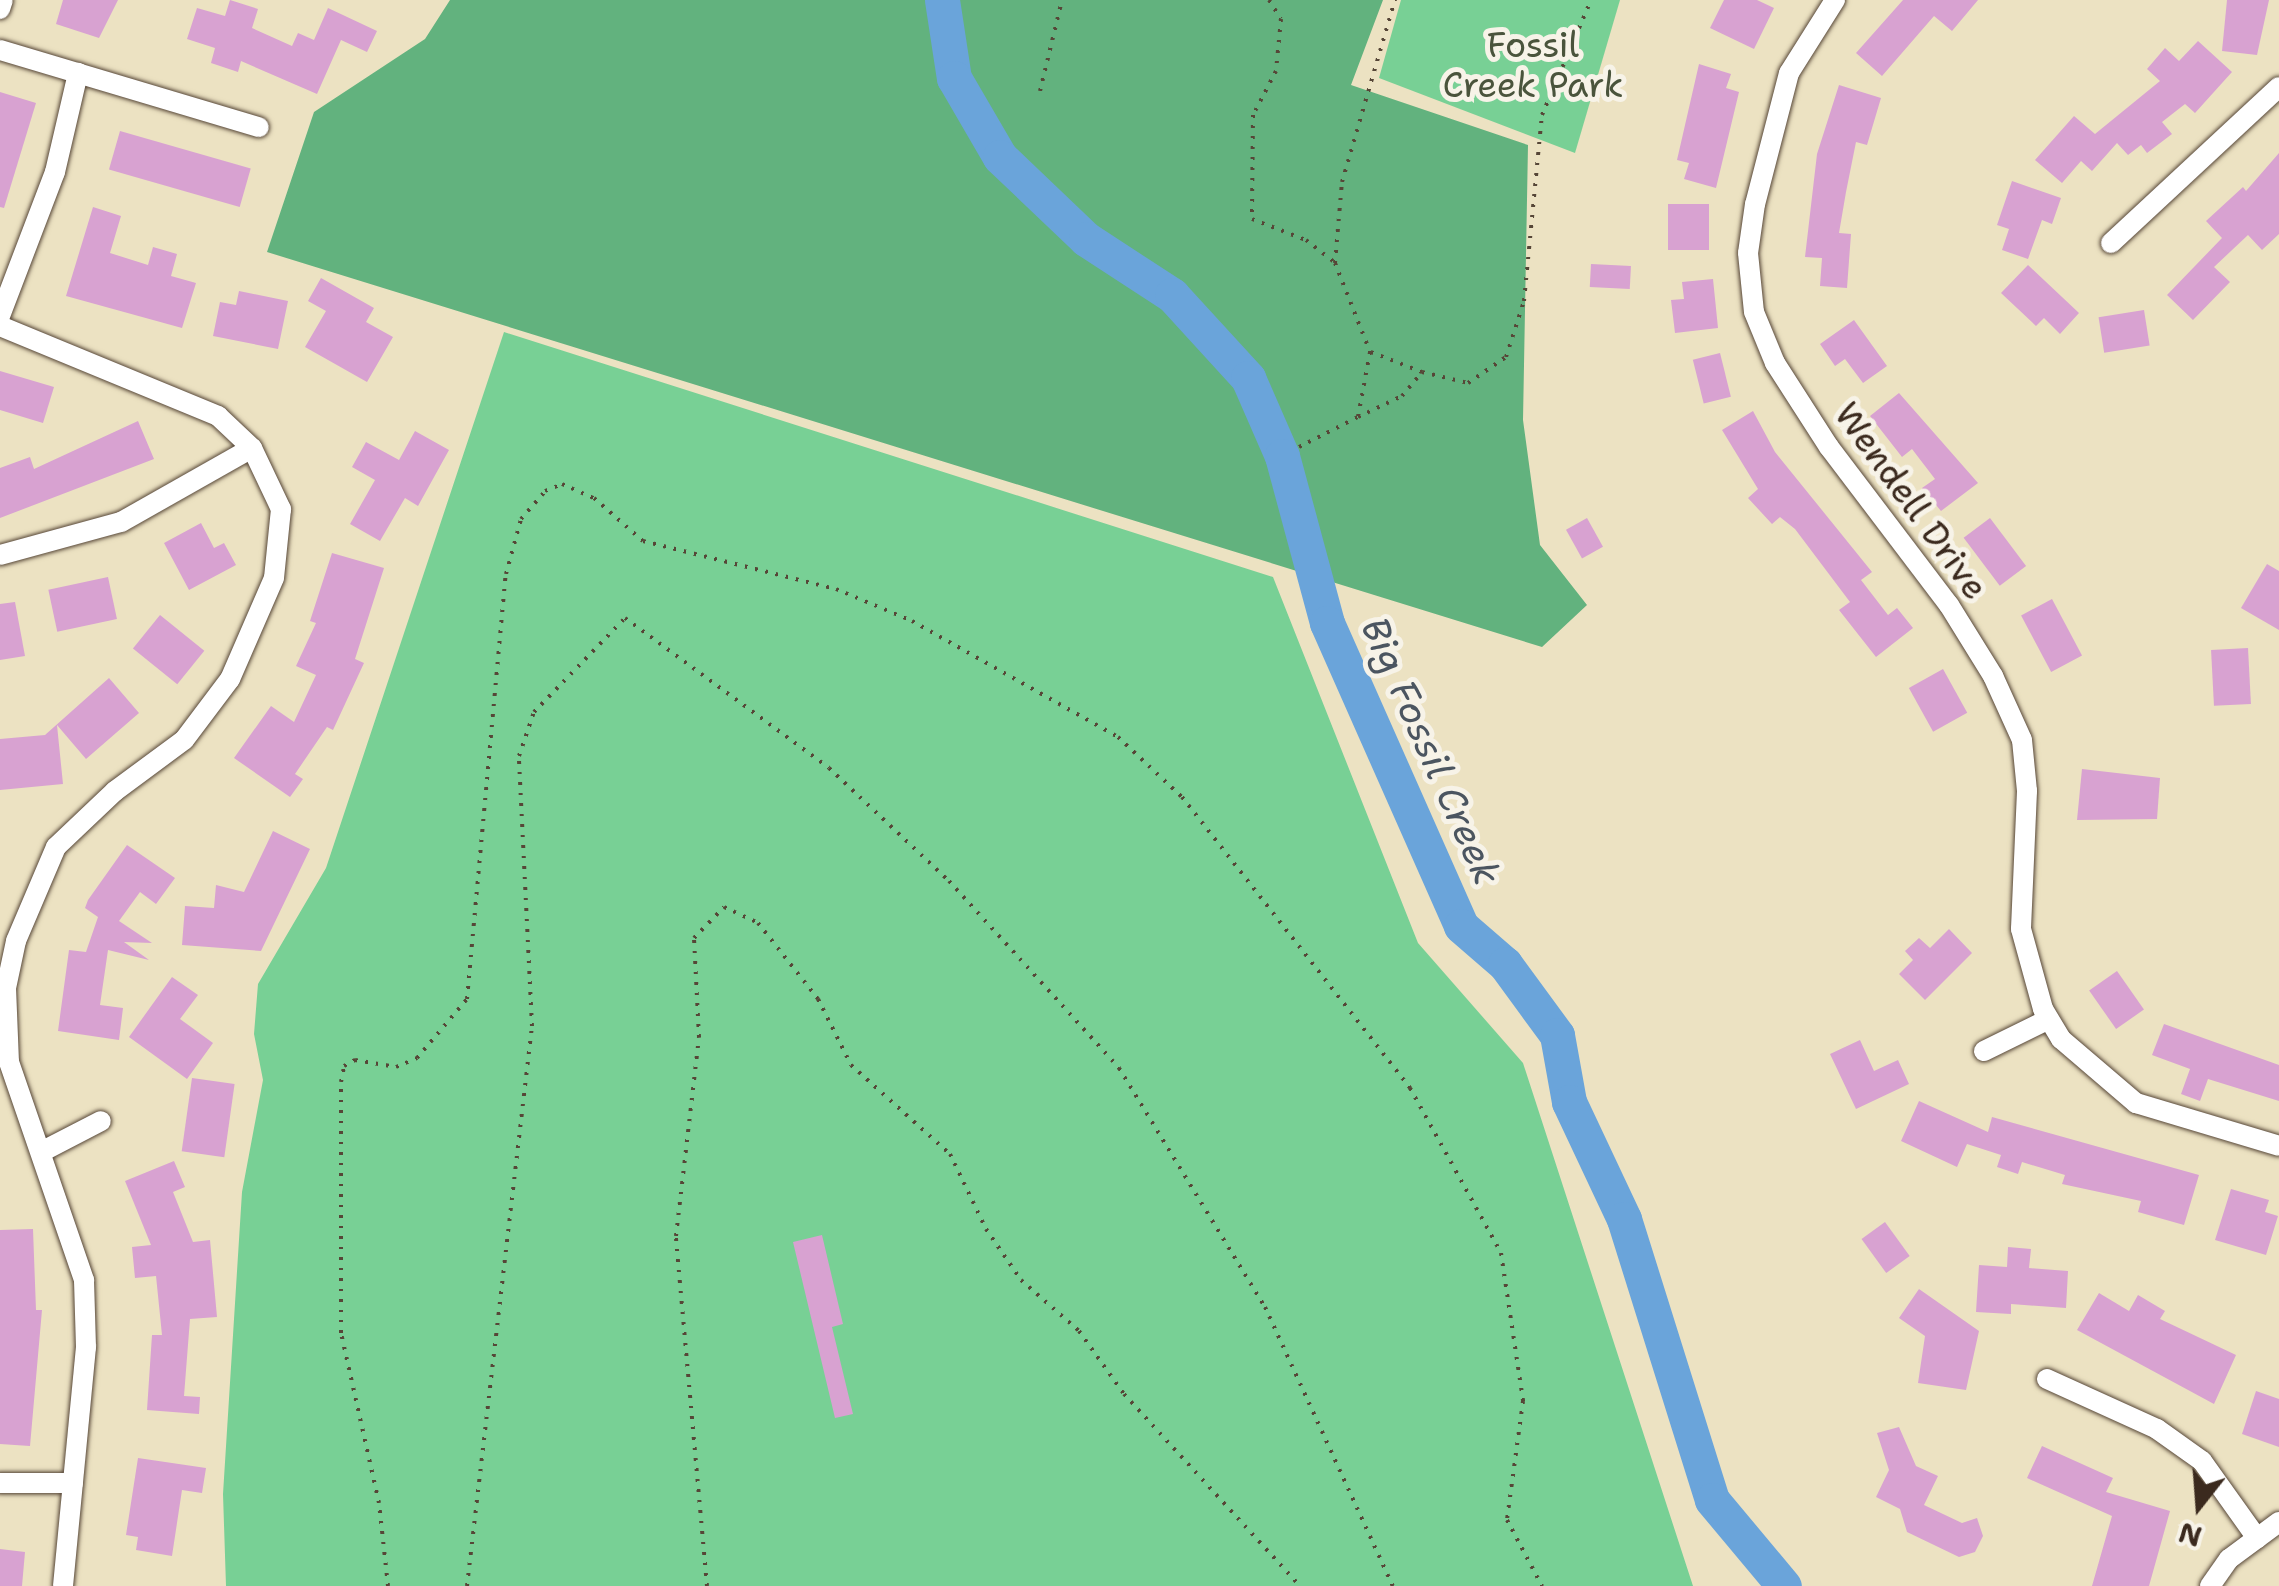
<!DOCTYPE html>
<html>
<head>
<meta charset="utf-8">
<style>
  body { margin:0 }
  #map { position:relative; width:2279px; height:1586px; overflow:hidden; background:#ece2c2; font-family:"Shantell Sans",sans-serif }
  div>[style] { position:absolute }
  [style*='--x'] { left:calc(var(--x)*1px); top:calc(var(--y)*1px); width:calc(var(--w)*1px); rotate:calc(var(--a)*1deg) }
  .green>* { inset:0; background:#78d095 }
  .forest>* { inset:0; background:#62b27e }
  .river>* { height:35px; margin:-17.5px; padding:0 17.5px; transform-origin:17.5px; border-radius:17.5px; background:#6aa4da }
  .building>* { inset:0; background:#d8a2d1; transform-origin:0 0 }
  .path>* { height:4px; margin-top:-2px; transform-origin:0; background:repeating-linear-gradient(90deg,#564637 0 2.5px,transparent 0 10.5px) }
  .roads { filter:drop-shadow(0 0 2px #564637) drop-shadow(0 0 2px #564637) }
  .minor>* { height:20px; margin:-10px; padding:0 10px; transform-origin:10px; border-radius:10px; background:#fff }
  span { translate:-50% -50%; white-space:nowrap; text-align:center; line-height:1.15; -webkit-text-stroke:10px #f7f3e8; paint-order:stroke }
  .park-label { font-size:35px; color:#4a543c }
  .street-label { font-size:35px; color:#3b2a1e }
  .water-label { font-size:38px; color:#4b5560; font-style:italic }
  .north { position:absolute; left:2149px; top:1456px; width:100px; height:100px; -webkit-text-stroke:8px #f7f3e8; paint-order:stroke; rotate:197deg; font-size:28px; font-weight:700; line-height:40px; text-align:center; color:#3b2a1e }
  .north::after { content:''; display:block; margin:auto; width:35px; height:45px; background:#3b2a1e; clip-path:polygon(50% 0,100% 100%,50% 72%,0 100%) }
</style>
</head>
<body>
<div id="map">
  <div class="green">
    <i style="clip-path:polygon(1401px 0,1620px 0,1575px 153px,1379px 78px)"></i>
    <i style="clip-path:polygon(504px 332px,1273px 577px,1418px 943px,1523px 1063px,1693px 1586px,226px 1586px,223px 1494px,242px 1192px,263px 1080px,254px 1034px,258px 984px,326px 868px)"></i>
  </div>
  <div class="forest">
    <i style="clip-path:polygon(450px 0,1383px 0,1351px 85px,1528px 145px,1523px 420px,1540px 545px,1587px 605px,1542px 647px,267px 252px,314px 112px,425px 39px)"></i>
  </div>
  <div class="river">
    <i style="--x:942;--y:0;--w:79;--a:81.3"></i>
    <i style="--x:954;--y:78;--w:91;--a:59.8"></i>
    <i style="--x:1000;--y:157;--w:119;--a:43.6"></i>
    <i style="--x:1086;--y:239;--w:103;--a:33.1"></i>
    <i style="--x:1172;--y:295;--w:113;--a:47.5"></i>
    <i style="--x:1248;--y:378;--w:85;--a:66.4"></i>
    <i style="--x:1282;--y:456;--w:173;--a:74.9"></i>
    <i style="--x:1327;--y:623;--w:331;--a:66.1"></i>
    <i style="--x:1461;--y:926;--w:58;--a:40.8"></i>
    <i style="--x:1505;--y:964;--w:88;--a:53.8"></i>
    <i style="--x:1557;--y:1035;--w:68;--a:79.8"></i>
    <i style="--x:1569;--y:1102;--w:129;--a:64.8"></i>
    <i style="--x:1624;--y:1219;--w:294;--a:72.6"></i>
    <i style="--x:1712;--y:1500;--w:112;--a:50.1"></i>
  </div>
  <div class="building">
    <i style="clip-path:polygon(63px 0,118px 0,99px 38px,56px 24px)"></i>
    <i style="clip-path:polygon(230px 0,258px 9px,252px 28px,292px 46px,298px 33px,314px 40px,328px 8px,377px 31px,367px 52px,341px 40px,317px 94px,241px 61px,238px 72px,211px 63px,215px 48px,187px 39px,197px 8px,225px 16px)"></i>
    <i style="clip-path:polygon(1724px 0,1757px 0,1774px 8px,1754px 49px,1710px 28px)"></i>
    <i style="clip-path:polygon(1903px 0,1978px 0,1952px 31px,1934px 16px,1882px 76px,1856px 53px)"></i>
    <i style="clip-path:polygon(2227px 0,2269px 0,2257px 55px,2222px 51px)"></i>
    <i style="clip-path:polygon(2198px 41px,2232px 72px,2195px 113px,2185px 104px,2162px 122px,2172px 134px,2147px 153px,2141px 145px,2128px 155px,2117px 143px,2092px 171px,2081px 161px,2062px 183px,2035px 160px,2074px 116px,2095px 134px,2160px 81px,2147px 69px,2165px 48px,2179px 61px)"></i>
    <i style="clip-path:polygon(1699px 64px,1731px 74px,1726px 88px,1739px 92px,1716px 188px,1684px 179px,1689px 163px,1677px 160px)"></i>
    <i style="clip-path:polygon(1839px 85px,1881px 98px,1867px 145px,1856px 142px,1846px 192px,1839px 233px,1851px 234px,1847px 288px,1820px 286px,1822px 258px,1805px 257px,1817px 154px)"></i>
    <i style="clip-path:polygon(0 92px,36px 103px,4px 208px,0 207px)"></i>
    <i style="left:120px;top:131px;width:136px;height:40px;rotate:16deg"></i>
    <i style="clip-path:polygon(2279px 153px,2279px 234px,2262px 250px,2248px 235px,2214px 267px,2230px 282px,2193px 320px,2167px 295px,2222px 238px,2206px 221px,2243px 187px,2246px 191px)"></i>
    <i style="clip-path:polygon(2012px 181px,2061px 198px,2052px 224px,2042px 220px,2028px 259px,2002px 250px,2009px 229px,1997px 225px)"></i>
    <i style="left:1709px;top:204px;width:46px;height:41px;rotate:90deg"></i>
    <i style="clip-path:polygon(93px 207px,121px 216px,110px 253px,148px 265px,153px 247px,177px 254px,171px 276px,196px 283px,182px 328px,66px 296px)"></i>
    <i style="left:1591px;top:264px;width:40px;height:23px;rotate:3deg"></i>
    <i style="clip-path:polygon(2028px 265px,2079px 313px,2060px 334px,2044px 318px,2036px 326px,2001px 293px)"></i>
    <i style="clip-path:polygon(321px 278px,374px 308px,366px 322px,393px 337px,367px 382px,305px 347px,326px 311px,308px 301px)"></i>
    <i style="clip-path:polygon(1713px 279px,1718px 328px,1675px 333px,1671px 300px,1684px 299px,1682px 282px)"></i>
    <i style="clip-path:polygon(239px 291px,288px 301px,278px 349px,213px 336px,220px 302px,236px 305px)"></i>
    <i style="left:2144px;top:310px;width:36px;height:46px;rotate:81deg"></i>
    <i style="clip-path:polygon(1854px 320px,1887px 366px,1863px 383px,1845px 359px,1835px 366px,1820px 344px)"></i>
    <i style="left:1720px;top:353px;width:45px;height:28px;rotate:76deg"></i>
    <i style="clip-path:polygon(0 371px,54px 387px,43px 423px,0 410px)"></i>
    <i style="clip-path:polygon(1899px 393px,1978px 483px,1941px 511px,1922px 488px,1935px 479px,1912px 449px,1902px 457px,1870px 416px)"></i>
    <i style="clip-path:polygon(1753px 411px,1775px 452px,1872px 572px,1861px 580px,1888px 615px,1897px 608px,1913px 628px,1876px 657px,1839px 610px,1850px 602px,1795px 529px,1780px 517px,1772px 524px,1748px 498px,1758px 489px,1722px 430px)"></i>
    <i style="clip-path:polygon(138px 421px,154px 459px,0 518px,0 468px,30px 457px,34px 469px)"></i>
    <i style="clip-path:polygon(415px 431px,449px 450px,418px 506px,405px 498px,380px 541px,350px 524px,375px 480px,352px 467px,366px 442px,399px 460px)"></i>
    <i style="left:1587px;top:518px;width:33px;height:24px;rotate:61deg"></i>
    <i style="left:1990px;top:518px;width:60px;height:33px;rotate:53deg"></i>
    <i style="clip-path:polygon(201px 523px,214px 548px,224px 543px,236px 565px,189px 590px,164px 543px)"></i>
    <i style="clip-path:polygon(332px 553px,384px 568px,355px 659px,364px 663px,333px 730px,327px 727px,295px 774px,303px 779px,290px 797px,234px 758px,271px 706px,294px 722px,316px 675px,296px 666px,316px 623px,310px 621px)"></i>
    <i style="clip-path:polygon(2267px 564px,2279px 571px,2279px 630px,2241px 608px)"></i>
    <i style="left:108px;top:577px;width:43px;height:61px;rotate:78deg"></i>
    <i style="left:2052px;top:599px;width:64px;height:35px;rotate:62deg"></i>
    <i style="clip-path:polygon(15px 602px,25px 656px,0 660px,0 604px)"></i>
    <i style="left:160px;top:615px;width:57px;height:43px;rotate:39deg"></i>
    <i style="left:2248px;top:648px;width:56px;height:37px;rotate:87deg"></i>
    <i style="left:1943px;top:669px;width:50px;height:39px;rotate:61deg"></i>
    <i style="clip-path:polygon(109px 678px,139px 713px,86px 759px,57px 725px,63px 784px,0 790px,0 739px,45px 735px)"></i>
    <i style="clip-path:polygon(2082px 769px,2160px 778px,2157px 819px,2077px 820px)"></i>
    <i style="clip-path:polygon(273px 831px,310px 849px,261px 951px,182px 945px,185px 906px,214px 908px,216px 885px,244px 892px)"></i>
    <i style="clip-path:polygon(127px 845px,175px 878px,156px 904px,140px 892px,119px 921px,152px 943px,124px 942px,149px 960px,108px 950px,100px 1005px,123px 1008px,119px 1040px,58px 1031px,69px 950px,86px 952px,98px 917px,85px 908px,88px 900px)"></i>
    <i style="clip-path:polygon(1949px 929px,1972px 953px,1925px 1000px,1899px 974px,1913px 960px,1905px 951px,1919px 938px,1930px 948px)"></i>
    <i style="left:2117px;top:971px;width:47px;height:34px;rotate:55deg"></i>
    <i style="clip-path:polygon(172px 977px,198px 995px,180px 1019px,213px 1043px,187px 1079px,129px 1037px)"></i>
    <i style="clip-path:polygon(2164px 1024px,2279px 1065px,2279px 1101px,2208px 1079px,2200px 1101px,2181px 1094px,2190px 1069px,2152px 1055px)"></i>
    <i style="clip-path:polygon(1860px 1040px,1874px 1071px,1898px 1060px,1909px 1084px,1856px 1109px,1830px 1054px)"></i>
    <i style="left:192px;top:1078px;width:43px;height:74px;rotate:8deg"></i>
    <i style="clip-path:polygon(1919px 1101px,1988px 1132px,1992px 1117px,2199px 1175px,2184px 1225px,2138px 1212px,2141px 1201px,2062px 1184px,2065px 1175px,2022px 1162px,2018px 1174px,1997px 1167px,2001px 1155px,1967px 1144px,1957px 1167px,1901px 1141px)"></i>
    <i style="clip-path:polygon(174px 1161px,185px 1187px,173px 1192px,193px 1242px,210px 1240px,217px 1317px,190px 1319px,184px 1396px,200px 1397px,199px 1414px,147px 1410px,152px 1335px,162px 1335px,156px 1276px,135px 1278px,132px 1247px,151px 1245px,125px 1181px)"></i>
    <i style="clip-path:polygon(2231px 1189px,2269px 1200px,2265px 1212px,2278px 1216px,2266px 1255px,2215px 1240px)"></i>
    <i style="left:1885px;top:1222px;width:42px;height:29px;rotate:54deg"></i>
    <i style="clip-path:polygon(33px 1229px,36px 1310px,42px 1310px,30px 1446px,0 1444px,0 1230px)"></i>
    <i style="clip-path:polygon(822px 1235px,843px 1324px,832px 1327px,853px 1414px,835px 1418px,793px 1242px)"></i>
    <i style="clip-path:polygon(2008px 1247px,2031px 1249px,2029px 1268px,2068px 1271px,2066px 1308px,2011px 1304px,2011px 1314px,1976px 1312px,1979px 1265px,2007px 1267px)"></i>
    <i style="clip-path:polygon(1919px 1289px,1979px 1331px,1966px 1390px,1918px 1383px,1925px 1336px,1899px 1318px)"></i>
    <i style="clip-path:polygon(2099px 1293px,2129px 1311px,2138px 1295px,2165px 1311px,2160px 1319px,2236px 1355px,2214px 1404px,2077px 1330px)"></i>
    <i style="clip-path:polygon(2256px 1391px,2279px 1399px,2279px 1447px,2242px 1434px)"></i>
    <i style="clip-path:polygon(1899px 1427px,1916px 1466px,1938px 1476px,1924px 1505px,1962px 1523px,1977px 1518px,1983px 1536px,1975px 1552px,1959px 1557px,1907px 1532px,1900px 1509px,1876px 1497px,1889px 1470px,1877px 1433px)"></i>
    <i style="clip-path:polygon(2042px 1446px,2113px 1478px,2106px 1492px,2170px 1511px,2149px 1586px,2092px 1586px,2112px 1516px,2027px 1478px)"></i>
    <i style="clip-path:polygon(138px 1458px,206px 1468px,202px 1493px,182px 1490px,172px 1556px,136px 1550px,138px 1537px,126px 1535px)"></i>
    <i style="clip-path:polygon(0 1549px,25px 1552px,22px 1586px,0 1586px)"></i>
  </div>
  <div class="path">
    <i style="--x:1269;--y:0;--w:22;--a:58"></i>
    <i style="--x:1281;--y:19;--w:52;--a:95.5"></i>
    <i style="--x:1276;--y:71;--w:50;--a:117.6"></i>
    <i style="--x:1253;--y:115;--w:104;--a:90.6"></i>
    <i style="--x:1252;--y:219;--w:58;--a:21.3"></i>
    <i style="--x:1306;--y:240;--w:37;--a:38"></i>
    <i style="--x:1335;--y:263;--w:96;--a:68.5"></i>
    <i style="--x:1370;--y:352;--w:66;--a:100.5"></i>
    <i style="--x:1358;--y:417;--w:49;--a:-25.5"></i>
    <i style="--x:1402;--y:396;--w:31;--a:-50"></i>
    <i style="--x:1422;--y:372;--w:47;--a:13.4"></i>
    <i style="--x:1468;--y:383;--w:46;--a:-34.4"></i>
    <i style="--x:1506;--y:357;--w:59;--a:-72.2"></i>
    <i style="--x:1524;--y:301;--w:187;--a:-84.5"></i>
    <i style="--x:1542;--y:115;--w:125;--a:-66.9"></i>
    <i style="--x:1040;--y:91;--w:94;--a:-76.4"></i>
    <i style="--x:1335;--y:263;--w:81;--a:-85.1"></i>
    <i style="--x:1342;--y:182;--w:190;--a:-73.8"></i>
    <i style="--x:1371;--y:352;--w:55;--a:21.4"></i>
    <i style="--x:1299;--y:447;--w:66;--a:-27"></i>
    <i style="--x:388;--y:1586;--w:83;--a:-96.2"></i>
    <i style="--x:379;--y:1503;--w:174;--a:-102.6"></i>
    <i style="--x:341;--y:1333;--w:251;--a:-90"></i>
    <i style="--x:341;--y:1082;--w:16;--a:-79"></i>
    <i style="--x:344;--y:1066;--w:13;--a:-29"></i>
    <i style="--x:355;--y:1060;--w:42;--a:9.7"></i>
    <i style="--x:396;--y:1067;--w:23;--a:-23"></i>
    <i style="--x:417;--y:1058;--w:77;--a:-49.7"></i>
    <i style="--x:467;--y:999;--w:427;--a:-84.8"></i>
    <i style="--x:506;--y:574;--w:57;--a:-74.7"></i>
    <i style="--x:521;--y:519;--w:37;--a:-49"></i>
    <i style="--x:545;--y:491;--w:18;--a:-22"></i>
    <i style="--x:562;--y:484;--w:35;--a:24"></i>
    <i style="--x:594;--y:498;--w:65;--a:41.3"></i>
    <i style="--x:643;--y:541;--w:199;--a:14"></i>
    <i style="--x:836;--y:589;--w:82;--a:22.8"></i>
    <i style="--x:912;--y:621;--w:236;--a:29.4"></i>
    <i style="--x:1118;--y:737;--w:88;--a:43.2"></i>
    <i style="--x:1182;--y:797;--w:370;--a:51.9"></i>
    <i style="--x:1410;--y:1088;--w:188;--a:61.1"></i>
    <i style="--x:1501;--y:1253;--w:150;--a:81.5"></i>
    <i style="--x:1523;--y:1401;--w:120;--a:97.7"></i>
    <i style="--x:1507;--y:1520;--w:75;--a:62.1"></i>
    <i style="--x:467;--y:1586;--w:564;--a:-83.38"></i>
    <i style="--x:532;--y:1026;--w:270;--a:-92.8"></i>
    <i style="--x:519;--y:756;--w:46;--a:-71.2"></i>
    <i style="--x:534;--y:712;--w:131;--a:-45.9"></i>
    <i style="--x:625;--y:618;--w:253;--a:36.3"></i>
    <i style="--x:829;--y:768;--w:165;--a:43.3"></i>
    <i style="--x:949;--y:881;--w:253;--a:47.7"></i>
    <i style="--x:1119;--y:1068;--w:280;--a:58.6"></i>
    <i style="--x:1265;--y:1307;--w:307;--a:65.4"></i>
    <i style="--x:707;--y:1586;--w:351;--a:-95.1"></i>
    <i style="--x:676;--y:1236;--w:200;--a:-83.4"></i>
    <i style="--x:699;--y:1037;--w:99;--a:-92.9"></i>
    <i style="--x:694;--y:938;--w:43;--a:-45.9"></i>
    <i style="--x:724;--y:907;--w:38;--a:25"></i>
    <i style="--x:758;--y:923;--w:97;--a:51.7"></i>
    <i style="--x:818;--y:999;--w:74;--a:63.4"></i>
    <i style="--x:851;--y:1065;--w:133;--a:42"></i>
    <i style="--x:950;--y:1154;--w:83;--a:64.4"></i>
    <i style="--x:986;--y:1229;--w:62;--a:55.5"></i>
    <i style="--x:1021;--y:1280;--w:77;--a:41.3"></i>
    <i style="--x:1079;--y:1331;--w:77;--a:54.5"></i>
    <i style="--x:1124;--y:1394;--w:260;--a:47.5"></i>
  </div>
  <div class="roads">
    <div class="minor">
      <i style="--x:1835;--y:0;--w:86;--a:122.2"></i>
      <i style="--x:1789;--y:73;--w:135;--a:104.5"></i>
      <i style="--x:1755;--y:204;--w:49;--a:98.1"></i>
      <i style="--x:1748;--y:253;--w:59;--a:84.2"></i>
      <i style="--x:1754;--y:312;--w:55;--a:67.6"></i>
      <i style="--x:1775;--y:363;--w:100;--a:57.3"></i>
      <i style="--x:1829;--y:447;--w:198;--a:52.8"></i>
      <i style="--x:1949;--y:605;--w:84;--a:58.2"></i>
      <i style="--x:1993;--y:676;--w:70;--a:65.6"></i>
      <i style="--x:2022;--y:740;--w:51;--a:84.4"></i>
      <i style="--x:2027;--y:791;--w:138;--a:92.5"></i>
      <i style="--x:2021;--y:929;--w:83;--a:74.6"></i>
      <i style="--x:2043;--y:1009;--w:35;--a:59"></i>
      <i style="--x:2061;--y:1039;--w:99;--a:40.5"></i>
      <i style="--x:2136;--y:1103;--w:149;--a:16.7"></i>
      <i style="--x:0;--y:9;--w:9;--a:-72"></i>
      <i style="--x:0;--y:50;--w:270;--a:16.6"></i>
      <i style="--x:2111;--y:243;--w:229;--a:-42.9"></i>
      <i style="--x:0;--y:316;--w:154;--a:-69.1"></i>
      <i style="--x:55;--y:172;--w:102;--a:-76.9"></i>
      <i style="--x:0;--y:326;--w:236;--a:22.4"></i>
      <i style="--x:218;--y:416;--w:47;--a:43.3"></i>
      <i style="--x:252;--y:448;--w:68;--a:64.6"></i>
      <i style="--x:281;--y:509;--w:69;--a:95.8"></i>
      <i style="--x:274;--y:578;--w:110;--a:113.5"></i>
      <i style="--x:230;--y:679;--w:76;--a:127"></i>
      <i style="--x:184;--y:740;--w:86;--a:143.5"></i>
      <i style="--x:115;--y:791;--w:81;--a:136.5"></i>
      <i style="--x:56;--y:847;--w:102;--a:113.1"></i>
      <i style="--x:16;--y:941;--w:48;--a:102"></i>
      <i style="--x:6;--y:988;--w:74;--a:87.7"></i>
      <i style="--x:9;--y:1062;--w:231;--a:71"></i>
      <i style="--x:84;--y:1280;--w:67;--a:88.3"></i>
      <i style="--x:86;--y:1347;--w:240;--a:95.5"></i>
      <i style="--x:0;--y:555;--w:125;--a:-15.3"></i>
      <i style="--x:121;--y:522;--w:150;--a:-29.5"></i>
      <i style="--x:1984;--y:1051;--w:72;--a:-26.2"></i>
      <i style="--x:43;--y:1151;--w:65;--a:-27.3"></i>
      <i style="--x:2047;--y:1379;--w:121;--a:24.4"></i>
      <i style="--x:2157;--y:1429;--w:55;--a:35.4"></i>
      <i style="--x:2202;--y:1461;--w:95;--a:54.5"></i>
      <i style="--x:0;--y:1483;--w:73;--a:0"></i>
      <i style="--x:2210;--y:1586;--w:33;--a:-55"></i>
      <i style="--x:2229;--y:1559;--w:62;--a:-36.5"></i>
    </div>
  </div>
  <div class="park-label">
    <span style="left:1533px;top:65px">Fossil<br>Creek Park</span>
  </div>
  <div class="street-label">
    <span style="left:1911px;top:501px;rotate:54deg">Wendell Drive</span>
  </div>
  <div class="water-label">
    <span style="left:1431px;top:751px;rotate:66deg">Big Fossil Creek</span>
  </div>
  <div class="north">N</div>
</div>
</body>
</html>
